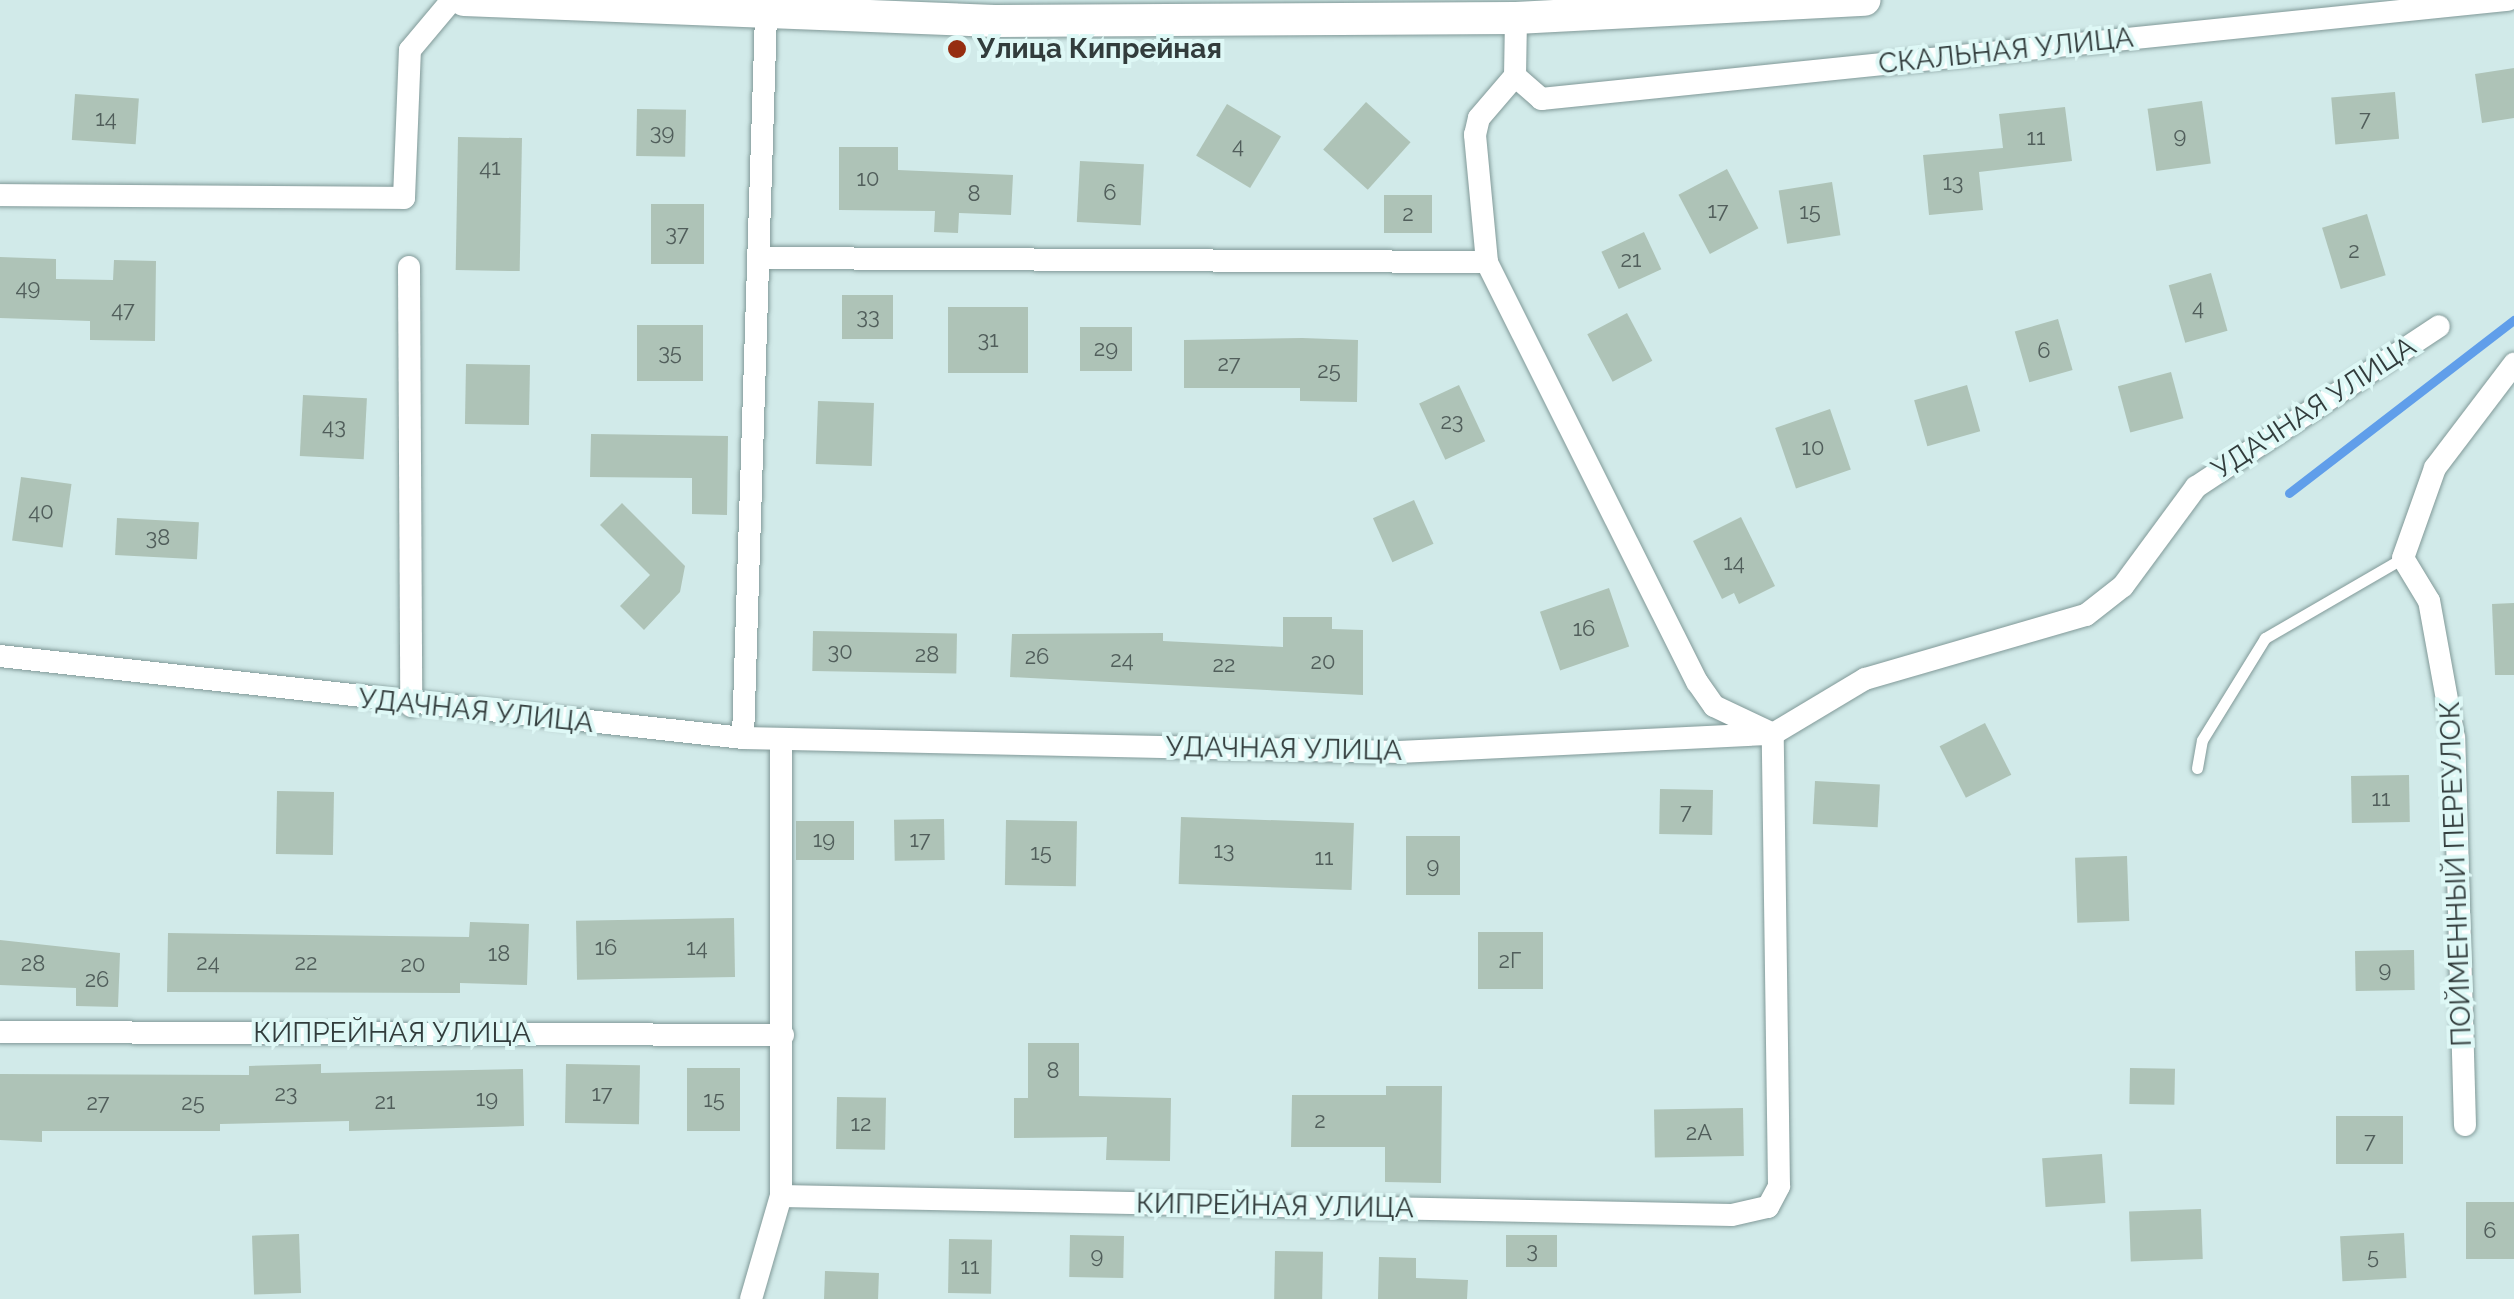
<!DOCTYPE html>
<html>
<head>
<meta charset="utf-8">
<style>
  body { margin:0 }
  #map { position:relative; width:2514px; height:1299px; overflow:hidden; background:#d1eae9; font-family:Raleway,sans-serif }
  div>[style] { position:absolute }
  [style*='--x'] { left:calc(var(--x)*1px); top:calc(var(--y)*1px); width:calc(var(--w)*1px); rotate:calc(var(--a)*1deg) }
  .stream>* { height:9px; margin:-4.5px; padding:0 4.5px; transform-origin:4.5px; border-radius:4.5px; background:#609eea }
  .building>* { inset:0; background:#aec3b7; transform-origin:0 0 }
  .roads { filter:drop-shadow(0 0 2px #819998) drop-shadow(0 0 2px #819998) }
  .service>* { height:11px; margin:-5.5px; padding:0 5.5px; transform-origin:5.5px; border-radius:5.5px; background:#fff }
  .minor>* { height:22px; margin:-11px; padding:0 11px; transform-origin:11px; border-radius:11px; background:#fff }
  .secondary>* { height:32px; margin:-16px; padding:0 16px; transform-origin:16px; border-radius:16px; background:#fff }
  .dots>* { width:28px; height:28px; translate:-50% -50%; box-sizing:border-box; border:5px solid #def8f6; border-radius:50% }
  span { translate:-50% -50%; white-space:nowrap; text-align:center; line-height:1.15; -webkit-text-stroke:8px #def8f6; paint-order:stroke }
  .number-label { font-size:22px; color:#515e5b }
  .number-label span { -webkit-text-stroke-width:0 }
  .poi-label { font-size:28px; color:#323c3c; font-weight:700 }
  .left { translate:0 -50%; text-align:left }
  .street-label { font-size:28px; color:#323c3c }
</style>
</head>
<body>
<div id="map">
  <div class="stream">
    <i style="--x:2289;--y:493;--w:284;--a:-37.6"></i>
  </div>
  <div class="building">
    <i style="clip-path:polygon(2514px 68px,2514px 118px,2482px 123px,2475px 74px)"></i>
    <i style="left:2395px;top:92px;width:47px;height:64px;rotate:85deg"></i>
    <i style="left:75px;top:94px;width:64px;height:46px;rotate:4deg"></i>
    <i style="left:2202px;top:101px;width:63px;height:55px;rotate:82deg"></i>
    <i style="left:1366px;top:102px;width:60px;height:64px;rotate:42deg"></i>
    <i style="left:1227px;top:104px;width:63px;height:60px;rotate:31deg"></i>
    <i style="clip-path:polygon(2065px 107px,2072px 161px,1979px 172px,1983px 210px,1929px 215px,1923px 155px,2003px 148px,1999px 114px)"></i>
    <i style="left:637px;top:109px;width:49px;height:47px;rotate:1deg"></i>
    <i style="left:458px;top:137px;width:64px;height:133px;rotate:1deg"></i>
    <i style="clip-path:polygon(839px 147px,898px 147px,898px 170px,1013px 175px,1011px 215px,959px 213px,958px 233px,934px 232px,935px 211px,839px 210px)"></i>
    <i style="left:1080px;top:161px;width:64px;height:61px;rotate:3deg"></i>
    <i style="left:1727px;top:169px;width:67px;height:55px;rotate:62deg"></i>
    <i style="left:1832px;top:182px;width:54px;height:54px;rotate:81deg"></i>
    <i style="left:1384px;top:195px;width:48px;height:38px"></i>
    <i style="left:651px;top:204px;width:53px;height:60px"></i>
    <i style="left:2367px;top:214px;width:64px;height:47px;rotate:73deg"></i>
    <i style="left:1644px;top:232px;width:41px;height:47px;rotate:65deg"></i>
    <i style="clip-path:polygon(0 257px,56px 259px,56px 279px,113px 280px,114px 260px,156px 261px,155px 341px,90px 340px,90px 321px,0 318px)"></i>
    <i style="left:2211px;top:273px;width:60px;height:44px;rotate:74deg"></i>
    <i style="left:842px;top:295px;width:51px;height:44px"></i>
    <i style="left:948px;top:307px;width:80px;height:66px"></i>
    <i style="left:1627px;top:313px;width:54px;height:45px;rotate:62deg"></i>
    <i style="left:2058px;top:319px;width:53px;height:45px;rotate:74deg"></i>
    <i style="left:637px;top:325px;width:66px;height:56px"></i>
    <i style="left:1132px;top:327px;width:44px;height:52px;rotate:90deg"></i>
    <i style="clip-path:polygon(1302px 338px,1358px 340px,1357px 402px,1300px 401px,1300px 388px,1184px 388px,1184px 340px)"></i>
    <i style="left:466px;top:364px;width:64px;height:60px;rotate:1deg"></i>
    <i style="left:2171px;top:372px;width:48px;height:55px;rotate:75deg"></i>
    <i style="left:1459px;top:385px;width:62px;height:44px;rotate:65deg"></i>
    <i style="left:1967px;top:385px;width:48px;height:55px;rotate:74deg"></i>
    <i style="left:303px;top:395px;width:64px;height:61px;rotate:3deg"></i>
    <i style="left:818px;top:401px;width:56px;height:63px;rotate:2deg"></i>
    <i style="left:1830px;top:409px;width:64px;height:58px;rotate:71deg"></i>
    <i style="clip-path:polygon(591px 434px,728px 436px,727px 515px,692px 514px,692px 478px,590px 477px)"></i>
    <i style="left:21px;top:477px;width:51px;height:64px;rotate:8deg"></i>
    <i style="left:1414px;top:500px;width:48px;height:45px;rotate:66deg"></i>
    <i style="clip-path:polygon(622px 503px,685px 566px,680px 592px,644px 630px,620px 606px,650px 575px,600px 525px)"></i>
    <i style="clip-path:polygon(1741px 517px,1775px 586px,1739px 604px,1734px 593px,1722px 599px,1693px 541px)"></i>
    <i style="left:117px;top:518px;width:82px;height:37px;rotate:3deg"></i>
    <i style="left:1609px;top:588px;width:62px;height:73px;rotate:71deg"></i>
    <i style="clip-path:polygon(2514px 603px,2514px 675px,2495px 675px,2492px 604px)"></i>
    <i style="clip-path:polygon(1283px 617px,1332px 617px,1332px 629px,1363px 630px,1363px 695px,1010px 677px,1012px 634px,1163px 633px,1163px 641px,1283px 647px)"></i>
    <i style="left:813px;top:631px;width:144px;height:40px;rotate:1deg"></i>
    <i style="left:1985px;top:723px;width:58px;height:51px;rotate:63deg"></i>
    <i style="left:2409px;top:775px;width:47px;height:58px;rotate:89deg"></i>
    <i style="left:1815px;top:781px;width:65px;height:43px;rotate:3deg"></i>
    <i style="left:1660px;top:789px;width:53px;height:45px;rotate:1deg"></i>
    <i style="left:277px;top:791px;width:57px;height:63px;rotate:1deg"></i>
    <i style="left:1181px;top:817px;width:173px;height:67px;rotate:2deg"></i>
    <i style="left:944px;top:819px;width:41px;height:50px;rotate:89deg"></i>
    <i style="left:1006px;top:820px;width:71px;height:65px;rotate:1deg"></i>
    <i style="left:796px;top:821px;width:58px;height:39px"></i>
    <i style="left:1460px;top:836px;width:59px;height:54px;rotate:90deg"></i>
    <i style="left:2127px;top:856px;width:65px;height:52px;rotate:88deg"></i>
    <i style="left:734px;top:918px;width:59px;height:158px;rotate:89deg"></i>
    <i style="clip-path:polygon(470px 922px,529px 924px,527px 985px,460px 983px,460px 993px,167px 992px,168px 933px,469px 937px)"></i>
    <i style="left:1478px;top:932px;width:65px;height:57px"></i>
    <i style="clip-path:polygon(0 940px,120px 953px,118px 1007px,76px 1006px,76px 988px,0 985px)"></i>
    <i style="left:2414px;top:950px;width:40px;height:59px;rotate:89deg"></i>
    <i style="clip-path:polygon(1028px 1043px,1079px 1043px,1079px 1096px,1171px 1098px,1170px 1161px,1106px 1160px,1107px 1137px,1014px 1138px,1014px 1098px,1028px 1098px)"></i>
    <i style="clip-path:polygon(321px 1064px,321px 1073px,523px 1069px,524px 1126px,349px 1131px,349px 1121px,220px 1124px,220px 1131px,42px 1131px,42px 1142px,0 1140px,0 1074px,249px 1075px,249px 1066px)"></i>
    <i style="left:566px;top:1064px;width:74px;height:59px;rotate:1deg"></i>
    <i style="left:740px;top:1068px;width:63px;height:53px;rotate:90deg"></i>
    <i style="left:2130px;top:1068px;width:45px;height:36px;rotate:1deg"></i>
    <i style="clip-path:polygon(1386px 1086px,1442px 1086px,1441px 1183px,1385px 1182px,1385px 1147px,1291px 1147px,1292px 1095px,1386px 1095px)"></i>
    <i style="left:837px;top:1097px;width:49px;height:52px;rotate:1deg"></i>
    <i style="left:1743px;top:1108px;width:48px;height:89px;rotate:89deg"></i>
    <i style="left:2403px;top:1116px;width:48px;height:67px;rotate:90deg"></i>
    <i style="left:2102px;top:1154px;width:49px;height:60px;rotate:86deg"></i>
    <i style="left:2466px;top:1202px;width:48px;height:57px"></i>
    <i style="left:2201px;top:1209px;width:50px;height:72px;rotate:88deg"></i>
    <i style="left:2404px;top:1233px;width:45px;height:64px;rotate:87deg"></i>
    <i style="left:299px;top:1234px;width:59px;height:47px;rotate:88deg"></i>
    <i style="left:1070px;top:1235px;width:54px;height:42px;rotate:1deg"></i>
    <i style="left:1506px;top:1235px;width:51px;height:32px"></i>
    <i style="left:949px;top:1239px;width:43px;height:54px;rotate:1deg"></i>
    <i style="left:1275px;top:1251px;width:48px;height:48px;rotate:1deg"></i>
    <i style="clip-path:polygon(1379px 1257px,1416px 1258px,1416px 1278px,1468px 1280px,1467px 1299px,1378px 1299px)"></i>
    <i style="left:825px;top:1271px;width:54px;height:28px;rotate:2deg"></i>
  </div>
  <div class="roads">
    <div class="service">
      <i style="--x:2197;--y:768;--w:28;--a:-80"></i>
      <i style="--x:2202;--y:740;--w:120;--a:-58.3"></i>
      <i style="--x:2265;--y:638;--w:160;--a:-30.1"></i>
    </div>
    <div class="minor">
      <i style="--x:1515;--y:76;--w:35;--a:41"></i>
      <i style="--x:1541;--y:99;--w:972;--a:-5.85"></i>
      <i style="--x:0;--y:195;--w:404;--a:0.4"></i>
      <i style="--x:404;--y:198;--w:148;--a:-87.7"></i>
      <i style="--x:410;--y:50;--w:65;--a:-50"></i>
      <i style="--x:764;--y:258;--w:723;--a:0.32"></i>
      <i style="--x:409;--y:267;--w:439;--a:89.7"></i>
      <i style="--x:0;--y:656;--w:748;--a:6.3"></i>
      <i style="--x:743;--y:738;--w:656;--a:1.22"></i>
      <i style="--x:1399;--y:752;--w:374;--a:-2.8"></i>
      <i style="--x:1773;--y:734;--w:107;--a:-30.9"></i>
      <i style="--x:1865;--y:679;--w:230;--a:-16.2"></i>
      <i style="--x:2086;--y:615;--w:47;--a:-38.1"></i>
      <i style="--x:2123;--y:586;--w:123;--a:-53.6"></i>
      <i style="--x:2196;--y:487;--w:291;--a:-33.5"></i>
      <i style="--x:743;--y:738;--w:725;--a:-88.18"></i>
      <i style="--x:0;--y:1032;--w:783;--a:0.22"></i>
      <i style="--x:2465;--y:1125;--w:387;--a:-91.6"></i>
      <i style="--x:2454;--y:738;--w:139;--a:-100.3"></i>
      <i style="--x:2429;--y:601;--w:50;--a:-121.2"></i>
      <i style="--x:2403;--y:558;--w:96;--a:-70.4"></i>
      <i style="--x:2435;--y:468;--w:131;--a:-52.8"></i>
      <i style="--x:781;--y:1196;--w:951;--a:1.14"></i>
      <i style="--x:1732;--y:1215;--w:37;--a:-13"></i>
      <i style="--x:1768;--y:1207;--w:24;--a:-62"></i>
      <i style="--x:1779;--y:1186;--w:452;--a:-90.8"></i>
      <i style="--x:1773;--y:734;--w:65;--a:-154.6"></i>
      <i style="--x:1714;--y:706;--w:29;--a:-125"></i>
      <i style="--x:1697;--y:682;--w:470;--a:-116.6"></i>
      <i style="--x:1487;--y:262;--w:128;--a:-95.4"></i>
      <i style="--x:1475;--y:135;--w:17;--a:-77"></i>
      <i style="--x:1479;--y:118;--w:55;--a:-49.4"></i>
      <i style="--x:1515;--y:76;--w:58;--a:-89"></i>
      <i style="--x:751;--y:1299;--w:107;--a:-73.8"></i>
      <i style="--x:781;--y:1196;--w:457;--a:-90"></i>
    </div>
    <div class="secondary">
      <i style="--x:464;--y:0;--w:531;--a:2.26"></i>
      <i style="--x:995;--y:21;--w:521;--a:-0.33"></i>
      <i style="--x:1516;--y:18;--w:349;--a:-3"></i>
    </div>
  </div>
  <div class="dots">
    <i style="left:957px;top:49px;background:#962e11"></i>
  </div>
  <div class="number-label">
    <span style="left:106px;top:119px">14</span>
    <span style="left:2365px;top:119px">7</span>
    <span style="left:662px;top:133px">39</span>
    <span style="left:2180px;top:136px">9</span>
    <span style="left:2036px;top:138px">11</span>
    <span style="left:1238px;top:146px">4</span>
    <span style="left:490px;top:168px">41</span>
    <span style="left:868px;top:179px">10</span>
    <span style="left:1953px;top:183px">13</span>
    <span style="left:1110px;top:193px">6</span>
    <span style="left:974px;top:194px">8</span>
    <span style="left:1718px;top:211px">17</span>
    <span style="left:1810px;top:212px">15</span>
    <span style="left:1408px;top:214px">2</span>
    <span style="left:677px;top:234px">37</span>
    <span style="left:2354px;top:251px">2</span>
    <span style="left:1631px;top:260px">21</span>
    <span style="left:28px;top:288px">49</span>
    <span style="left:2198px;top:308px">4</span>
    <span style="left:123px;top:310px">47</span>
    <span style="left:868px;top:317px">33</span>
    <span style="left:988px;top:340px">31</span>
    <span style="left:1106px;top:349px">29</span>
    <span style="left:2044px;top:351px">6</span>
    <span style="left:670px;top:353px">35</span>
    <span style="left:1229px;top:364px">27</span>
    <span style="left:1329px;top:371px">25</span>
    <span style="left:1452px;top:422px">23</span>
    <span style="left:334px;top:427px">43</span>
    <span style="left:1813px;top:448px">10</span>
    <span style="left:41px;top:512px">40</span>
    <span style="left:158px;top:538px">38</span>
    <span style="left:1734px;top:563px">14</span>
    <span style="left:1584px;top:629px">16</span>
    <span style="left:840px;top:652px">30</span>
    <span style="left:927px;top:655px">28</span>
    <span style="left:1037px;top:657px">26</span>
    <span style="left:1122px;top:660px">24</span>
    <span style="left:1323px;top:662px">20</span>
    <span style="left:1224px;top:665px">22</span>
    <span style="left:2381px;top:799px">11</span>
    <span style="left:1686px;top:812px">7</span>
    <span style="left:824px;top:840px">19</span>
    <span style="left:920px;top:840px">17</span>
    <span style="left:1224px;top:851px">13</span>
    <span style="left:1041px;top:853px">15</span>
    <span style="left:1324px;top:858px">11</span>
    <span style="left:1433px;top:866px">9</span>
    <span style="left:606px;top:948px">16</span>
    <span style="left:697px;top:948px">14</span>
    <span style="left:499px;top:954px">18</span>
    <span style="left:1510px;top:961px">2Г</span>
    <span style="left:208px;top:963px">24</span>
    <span style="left:306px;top:963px">22</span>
    <span style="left:33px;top:964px">28</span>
    <span style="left:413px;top:965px">20</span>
    <span style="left:2385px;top:970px">9</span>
    <span style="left:97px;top:980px">26</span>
    <span style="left:1053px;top:1071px">8</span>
    <span style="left:286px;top:1094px">23</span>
    <span style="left:602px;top:1094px">17</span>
    <span style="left:487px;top:1099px">19</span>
    <span style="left:714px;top:1100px">15</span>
    <span style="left:385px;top:1102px">21</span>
    <span style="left:98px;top:1103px">27</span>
    <span style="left:193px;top:1103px">25</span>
    <span style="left:1320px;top:1121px">2</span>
    <span style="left:861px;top:1124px">12</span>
    <span style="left:1699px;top:1133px">2А</span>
    <span style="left:2370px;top:1141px">7</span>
    <span style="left:2490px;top:1231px">6</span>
    <span style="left:1532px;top:1251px">3</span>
    <span style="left:1097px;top:1256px">9</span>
    <span style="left:2373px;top:1257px">5</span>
    <span style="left:970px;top:1267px">11</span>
  </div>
  <div class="poi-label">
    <span class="left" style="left:977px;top:49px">Улица Кипрейная</span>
  </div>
  <div class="street-label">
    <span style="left:2006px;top:51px;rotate:-6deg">СКАЛЬНАЯ УЛИЦА</span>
    <span style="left:2314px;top:408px;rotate:-33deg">УДАЧНАЯ УЛИЦА</span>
    <span style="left:476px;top:711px;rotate:6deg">УДАЧНАЯ УЛИЦА</span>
    <span style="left:1284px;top:749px;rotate:1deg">УДАЧНАЯ УЛИЦА</span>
    <span style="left:2456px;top:874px;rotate:-92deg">ПОЙМЕННЫЙ ПЕРЕУЛОК</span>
    <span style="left:392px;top:1033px">КИПРЕЙНАЯ УЛИЦА</span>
    <span style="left:1275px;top:1206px;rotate:1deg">КИПРЕЙНАЯ УЛИЦА</span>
  </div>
</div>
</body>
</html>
